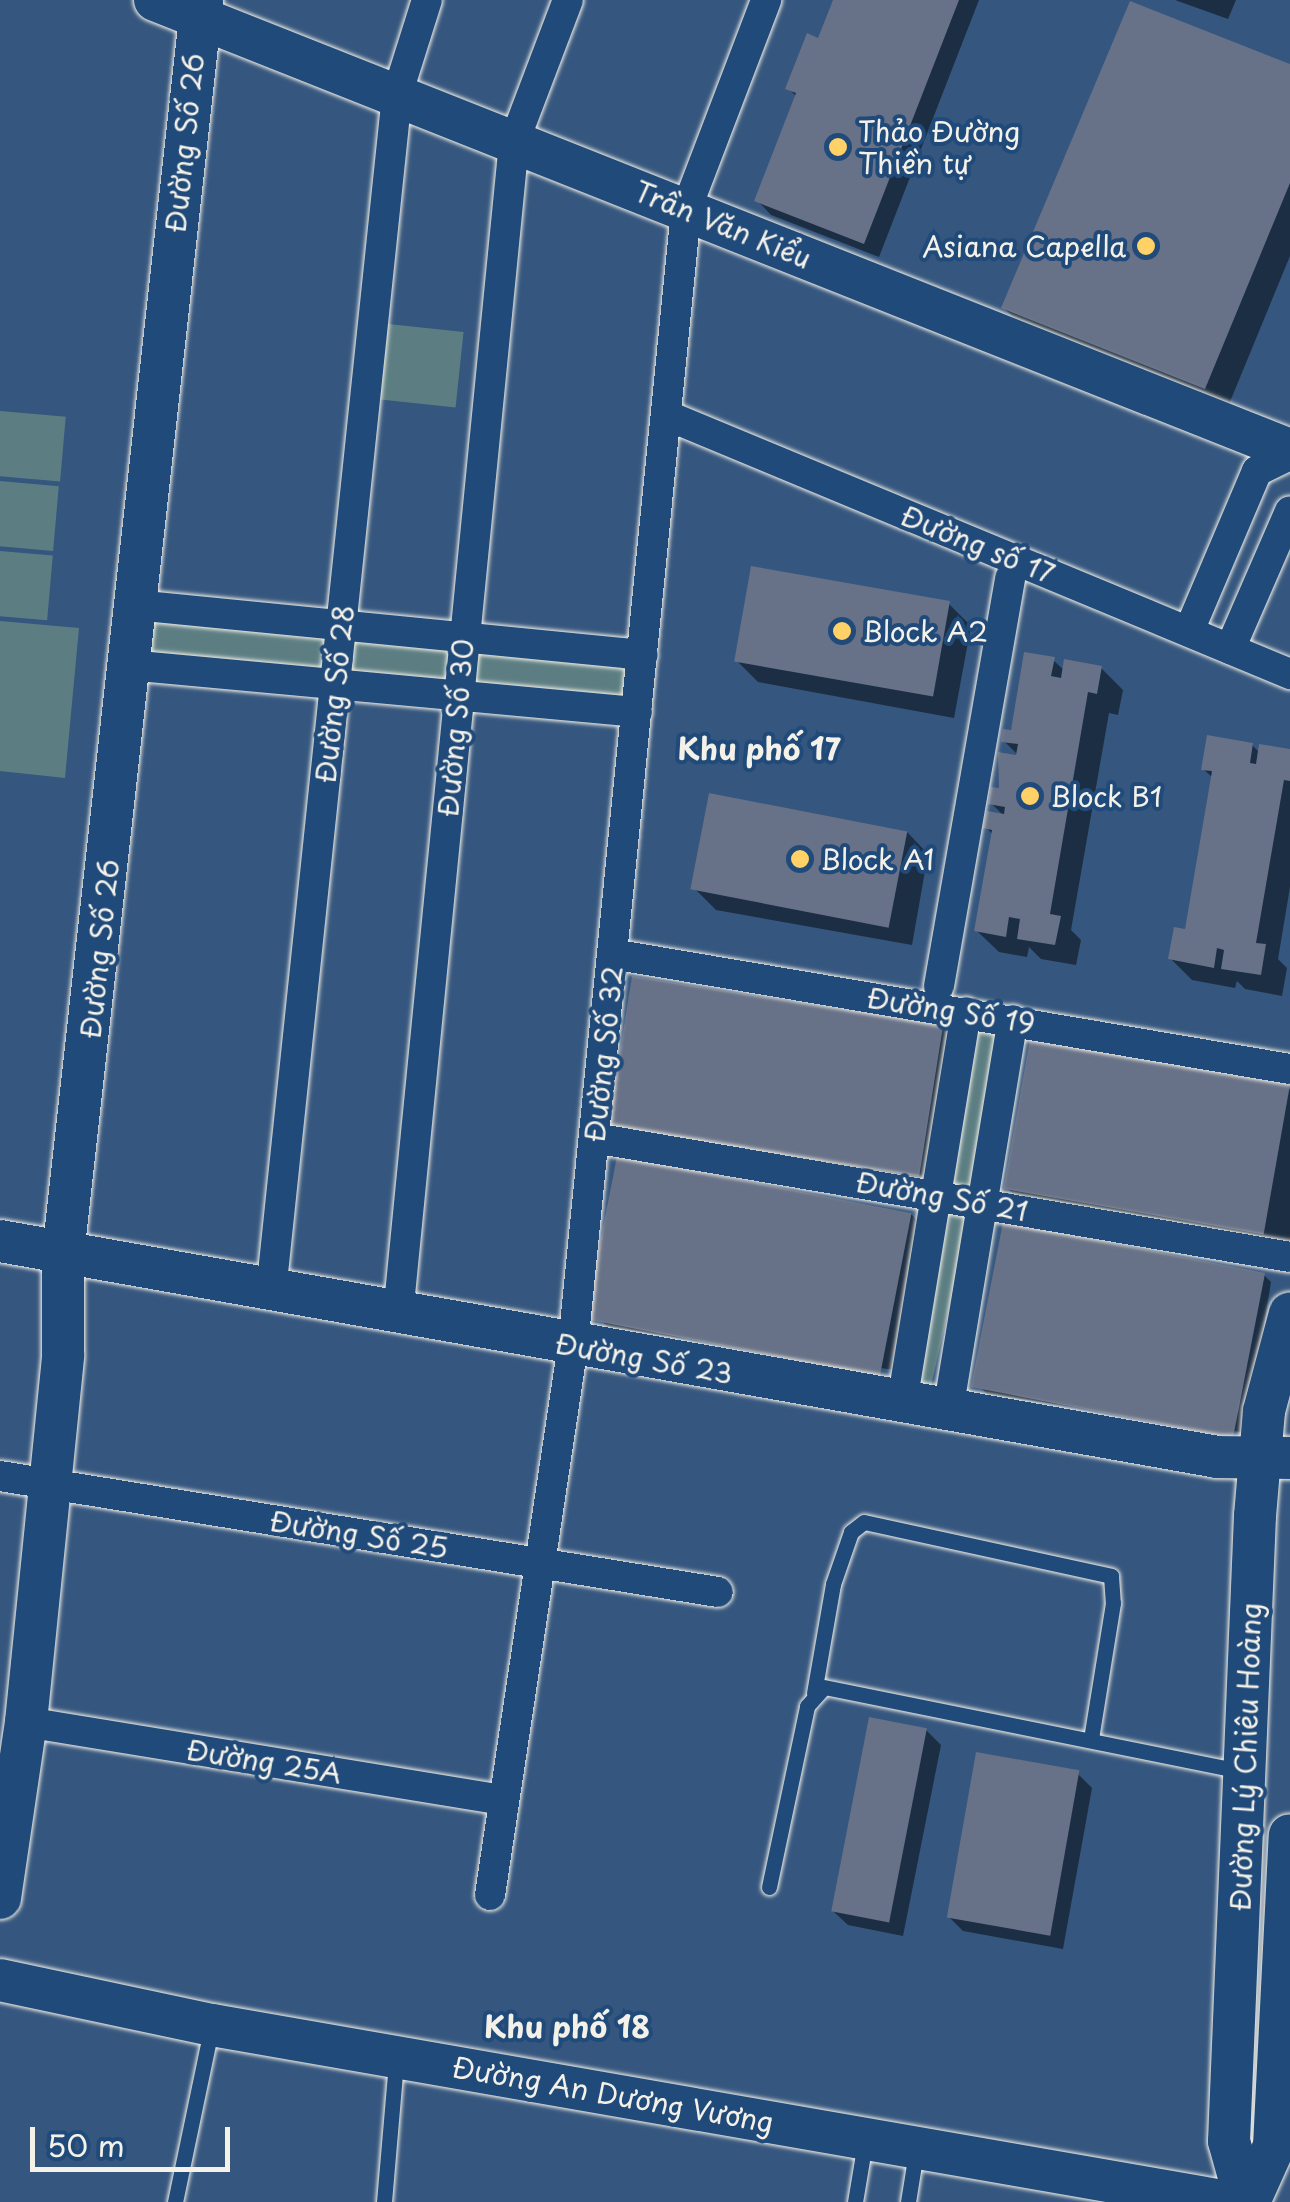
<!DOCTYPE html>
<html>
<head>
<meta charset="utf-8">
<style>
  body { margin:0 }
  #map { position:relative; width:1290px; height:2202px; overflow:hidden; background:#35567e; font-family:"Playpen Sans",sans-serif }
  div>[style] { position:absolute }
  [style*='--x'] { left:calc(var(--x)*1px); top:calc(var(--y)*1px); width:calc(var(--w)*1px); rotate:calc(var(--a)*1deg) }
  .green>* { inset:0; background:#5c7e83; transform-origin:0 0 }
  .shadow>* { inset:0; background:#0007 }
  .building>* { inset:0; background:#677187; transform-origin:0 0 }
  .roads { filter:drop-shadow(0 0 2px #f4f1e8) drop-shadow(0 0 2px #f4f1e8) }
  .lane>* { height:15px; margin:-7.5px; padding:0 7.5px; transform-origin:7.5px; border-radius:7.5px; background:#1f4a7a }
  .street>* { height:30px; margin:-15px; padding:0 15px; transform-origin:15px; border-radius:15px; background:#1f4a7a }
  .secondary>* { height:42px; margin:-21px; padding:0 21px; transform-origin:21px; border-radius:21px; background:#1f4a7a }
  .dots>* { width:28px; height:28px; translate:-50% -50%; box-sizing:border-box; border:5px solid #1f4a7a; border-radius:50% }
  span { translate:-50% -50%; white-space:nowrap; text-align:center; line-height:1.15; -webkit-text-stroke:8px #1f4a7a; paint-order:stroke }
  .poi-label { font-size:28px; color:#f4f1e8 }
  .left { translate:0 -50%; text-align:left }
  .right { translate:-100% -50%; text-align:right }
  .street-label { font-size:28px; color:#f4f1e8 }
  .neighbourhood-label { font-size:30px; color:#f4f1e8; font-weight:700 }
  .scale { position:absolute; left:30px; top:2127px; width:200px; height:45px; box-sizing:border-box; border:5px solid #f4f1e8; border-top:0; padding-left:12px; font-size:30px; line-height:35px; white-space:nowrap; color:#f4f1e8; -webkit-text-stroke:8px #1f4a7a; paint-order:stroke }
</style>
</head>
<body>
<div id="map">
  <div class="green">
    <i style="left:379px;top:323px;width:85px;height:76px;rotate:6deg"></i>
    <i style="left:0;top:411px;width:66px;height:65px;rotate:5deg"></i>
    <i style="left:0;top:481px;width:59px;height:65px;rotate:5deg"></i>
    <i style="left:0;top:551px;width:53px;height:65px;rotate:5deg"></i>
    <i style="left:150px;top:615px;width:180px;height:41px;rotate:6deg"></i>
    <i style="clip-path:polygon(0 621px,79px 628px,65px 778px,0 771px)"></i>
    <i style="left:348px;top:635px;width:105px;height:40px;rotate:5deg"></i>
    <i style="left:473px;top:648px;width:160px;height:38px;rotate:6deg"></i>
    <i style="left:974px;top:1022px;width:28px;height:168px;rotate:10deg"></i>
    <i style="left:944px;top:1205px;width:28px;height:188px;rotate:13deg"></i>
  </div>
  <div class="shadow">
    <i style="clip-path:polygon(836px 0,979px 0,879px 257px,771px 215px,757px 200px,797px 97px,788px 88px,820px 41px)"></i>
    <i style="clip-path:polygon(1175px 0,1236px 0,1228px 19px)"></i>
    <i style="clip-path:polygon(1290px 66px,1290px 256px,1227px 409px,1025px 329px,1004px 308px)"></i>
    <i style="clip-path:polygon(949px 604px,971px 626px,954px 718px,758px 682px,736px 660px)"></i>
    <i style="clip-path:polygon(1053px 660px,1065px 671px,1101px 668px,1123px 690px,1118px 715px,1109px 713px,1071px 930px,1081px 940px,1076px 965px,1041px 959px,1029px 947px,1027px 957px,999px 952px,977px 931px,993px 835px,986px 827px,1005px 817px,991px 803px,1022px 759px,1004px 741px)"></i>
    <i style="clip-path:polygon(1252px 745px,1260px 753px,1290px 752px,1290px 887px,1278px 959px,1287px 968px,1282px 996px,1245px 989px,1237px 981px,1235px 988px,1192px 980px,1171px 959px,1187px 932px,1213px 778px,1203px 769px)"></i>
    <i style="clip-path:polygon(907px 832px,928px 854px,912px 945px,716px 910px,694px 888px)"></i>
    <i style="clip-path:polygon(942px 1027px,949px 1034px,924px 1181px,630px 1135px)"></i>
    <i style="clip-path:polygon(1290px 1089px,1290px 1243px,1014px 1195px,1007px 1188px)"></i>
    <i style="clip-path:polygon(911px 1214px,918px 1221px,894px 1370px,608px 1327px,601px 1320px)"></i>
    <i style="clip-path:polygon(1264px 1275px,1271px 1282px,1247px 1433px,987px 1394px,980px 1387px)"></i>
    <i style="clip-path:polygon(926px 1730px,941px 1745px,903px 1936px,848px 1925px,833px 1911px)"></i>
    <i style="clip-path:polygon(1077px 1773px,1092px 1788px,1063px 1949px,963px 1931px,948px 1916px)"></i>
  </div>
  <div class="building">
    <i style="clip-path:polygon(833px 0,959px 0,864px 244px,754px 201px,796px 93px,785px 89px,807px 33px,818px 38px)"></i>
    <i style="clip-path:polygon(1130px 1px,1290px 64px,1290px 183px,1205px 389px,1001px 308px)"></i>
    <i style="left:751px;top:566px;width:202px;height:97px;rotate:10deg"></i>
    <i style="clip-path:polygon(1024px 652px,1055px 657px,1051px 676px,1061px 678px,1064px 659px,1102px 666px,1097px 694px,1088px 692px,1050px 914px,1061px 916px,1055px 945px,1017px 939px,1020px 919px,1009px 917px,1006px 937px,974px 931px,992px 830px,983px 828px,987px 811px,1004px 814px,1005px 807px,988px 804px,991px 787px,999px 788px,998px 752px,1016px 755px,1018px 744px,1001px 742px,1003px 729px,1011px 730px)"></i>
    <i style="clip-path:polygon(1207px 735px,1253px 743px,1250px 763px,1256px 764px,1259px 744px,1290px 749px,1290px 781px,1284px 780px,1256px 943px,1266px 944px,1261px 975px,1221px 969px,1224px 950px,1217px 948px,1214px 968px,1168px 959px,1174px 927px,1185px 929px,1212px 771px,1201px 770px)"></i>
    <i style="left:709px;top:793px;width:202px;height:98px;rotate:11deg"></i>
    <i style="left:632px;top:976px;width:315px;height:153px;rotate:9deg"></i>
    <i style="left:1030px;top:1039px;width:264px;height:152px;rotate:10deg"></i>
    <i style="left:617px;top:1156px;width:300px;height:166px;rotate:11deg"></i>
    <i style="left:1003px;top:1222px;width:267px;height:168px;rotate:11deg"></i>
    <i style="left:869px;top:1717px;width:59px;height:198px;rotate:11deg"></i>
    <i style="left:976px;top:1752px;width:105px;height:168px;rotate:10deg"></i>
  </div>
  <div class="roads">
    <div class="lane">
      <i style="--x:814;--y:1693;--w:111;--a:-80.1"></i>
      <i style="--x:833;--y:1584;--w:55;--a:-70.9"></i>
      <i style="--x:851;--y:1532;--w:16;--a:-38"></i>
      <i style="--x:864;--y:1522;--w:253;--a:12.3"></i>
      <i style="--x:1111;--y:1576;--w:27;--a:86"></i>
      <i style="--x:1113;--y:1603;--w:138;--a:99.2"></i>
      <i style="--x:769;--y:1887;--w:185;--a:-78.1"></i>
      <i style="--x:807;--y:1706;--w:25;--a:-48"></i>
      <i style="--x:824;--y:1687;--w:425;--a:11.4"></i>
      <i style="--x:175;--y:2202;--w:176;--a:-78.2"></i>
      <i style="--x:384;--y:2202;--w:142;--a:-85.1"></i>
      <i style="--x:855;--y:2202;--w:61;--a:-80.5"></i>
      <i style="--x:908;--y:2202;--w:51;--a:-80.9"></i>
    </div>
    <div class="street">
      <i style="--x:666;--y:415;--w:676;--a:22.54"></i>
      <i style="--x:135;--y:605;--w:510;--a:5.62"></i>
      <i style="--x:1189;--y:631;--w:174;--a:-67"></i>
      <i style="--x:1257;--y:471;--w:37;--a:-26"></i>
      <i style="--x:1230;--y:649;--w:150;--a:-66.5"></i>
      <i style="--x:128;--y:665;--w:511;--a:5.28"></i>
      <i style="--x:612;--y:954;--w:688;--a:9.63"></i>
      <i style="--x:939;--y:986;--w:414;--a:-80.1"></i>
      <i style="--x:594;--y:1138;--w:706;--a:9.7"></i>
      <i style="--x:271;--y:1292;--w:1204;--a:-83.99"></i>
      <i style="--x:397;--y:95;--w:100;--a:-72.5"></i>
      <i style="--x:398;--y:1315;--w:1179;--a:-84.35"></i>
      <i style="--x:514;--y:142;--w:152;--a:-69.2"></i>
      <i style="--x:902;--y:1403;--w:396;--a:-80.7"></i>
      <i style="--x:948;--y:1411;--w:396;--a:-80.6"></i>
      <i style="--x:0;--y:1476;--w:727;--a:9.18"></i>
      <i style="--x:26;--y:1722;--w:482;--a:9.3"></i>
      <i style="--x:490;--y:1895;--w:556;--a:-81.42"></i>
      <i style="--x:573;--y:1345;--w:1141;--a:-84.31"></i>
      <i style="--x:686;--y:210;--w:225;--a:-69.1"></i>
    </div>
    <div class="secondary">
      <i style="--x:155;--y:0;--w:1221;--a:21.63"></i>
      <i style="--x:0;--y:1241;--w:1236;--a:10.06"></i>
      <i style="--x:1217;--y:1457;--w:73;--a:0.8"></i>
      <i style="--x:0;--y:1898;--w:178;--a:-81.6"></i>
      <i style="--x:26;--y:1722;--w:369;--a:-84.2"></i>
      <i style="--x:63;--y:1355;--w:100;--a:-90"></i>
      <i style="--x:63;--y:1255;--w:1263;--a:-83.68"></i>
      <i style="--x:0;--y:1980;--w:217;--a:12"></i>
      <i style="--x:212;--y:2025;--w:1031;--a:9.88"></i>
      <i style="--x:1246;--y:2202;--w:63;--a:-105.6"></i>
      <i style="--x:1229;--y:2141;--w:626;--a:-87.62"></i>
      <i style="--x:1255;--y:1516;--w:105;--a:-85.1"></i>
      <i style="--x:1264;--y:1411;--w:101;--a:-75.1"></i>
      <i style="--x:1249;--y:2202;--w:61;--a:-65.9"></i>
      <i style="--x:1274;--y:2146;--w:311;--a:-87.1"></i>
    </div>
  </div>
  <div class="dots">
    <i style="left:838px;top:147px;background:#ffd166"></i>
    <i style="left:1146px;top:246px;background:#ffd166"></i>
    <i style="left:842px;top:631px;background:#ffd166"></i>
    <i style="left:1030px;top:796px;background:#ffd166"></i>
    <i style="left:800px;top:859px;background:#ffd166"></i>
  </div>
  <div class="poi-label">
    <span class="left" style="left:858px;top:147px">Thảo Đường<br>Thiền tự</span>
    <span class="right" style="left:1126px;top:246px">Asiana Capella</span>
    <span class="left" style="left:862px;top:631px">Block A2</span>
    <span class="left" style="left:1050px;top:796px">Block B1</span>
    <span class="left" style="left:820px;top:859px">Block A1</span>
  </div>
  <div class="street-label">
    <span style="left:184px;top:143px;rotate:-84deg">Đường Số 26</span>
    <span style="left:723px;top:224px;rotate:22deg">Trần Văn Kiểu</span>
    <span style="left:978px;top:544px;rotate:22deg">Đường số 17</span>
    <span style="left:334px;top:694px;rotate:-84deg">Đường Số 28</span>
    <span style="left:455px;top:728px;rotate:-85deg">Đường Số 30</span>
    <span style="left:99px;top:949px;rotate:-84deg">Đường Số 26</span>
    <span style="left:951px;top:1010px;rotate:9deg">Đường Số 19</span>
    <span style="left:603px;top:1054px;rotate:-84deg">Đường Số 32</span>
    <span style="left:942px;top:1196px;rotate:10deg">Đường Số 21</span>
    <span style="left:644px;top:1358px;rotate:10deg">Đường Số 23</span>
    <span style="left:359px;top:1534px;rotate:9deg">Đường Số 25</span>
    <span style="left:1245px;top:1757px;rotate:-88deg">Đường Lý Chiêu Hoàng</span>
    <span style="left:264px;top:1761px;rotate:9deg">Đường 25A</span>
    <span style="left:613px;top:2094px;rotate:10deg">Đường An Dương Vương</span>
  </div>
  <div class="neighbourhood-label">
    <span style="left:759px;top:748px">Khu phố 17</span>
    <span style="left:567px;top:2026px">Khu phố 18</span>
  </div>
  <div class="scale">50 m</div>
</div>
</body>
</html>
